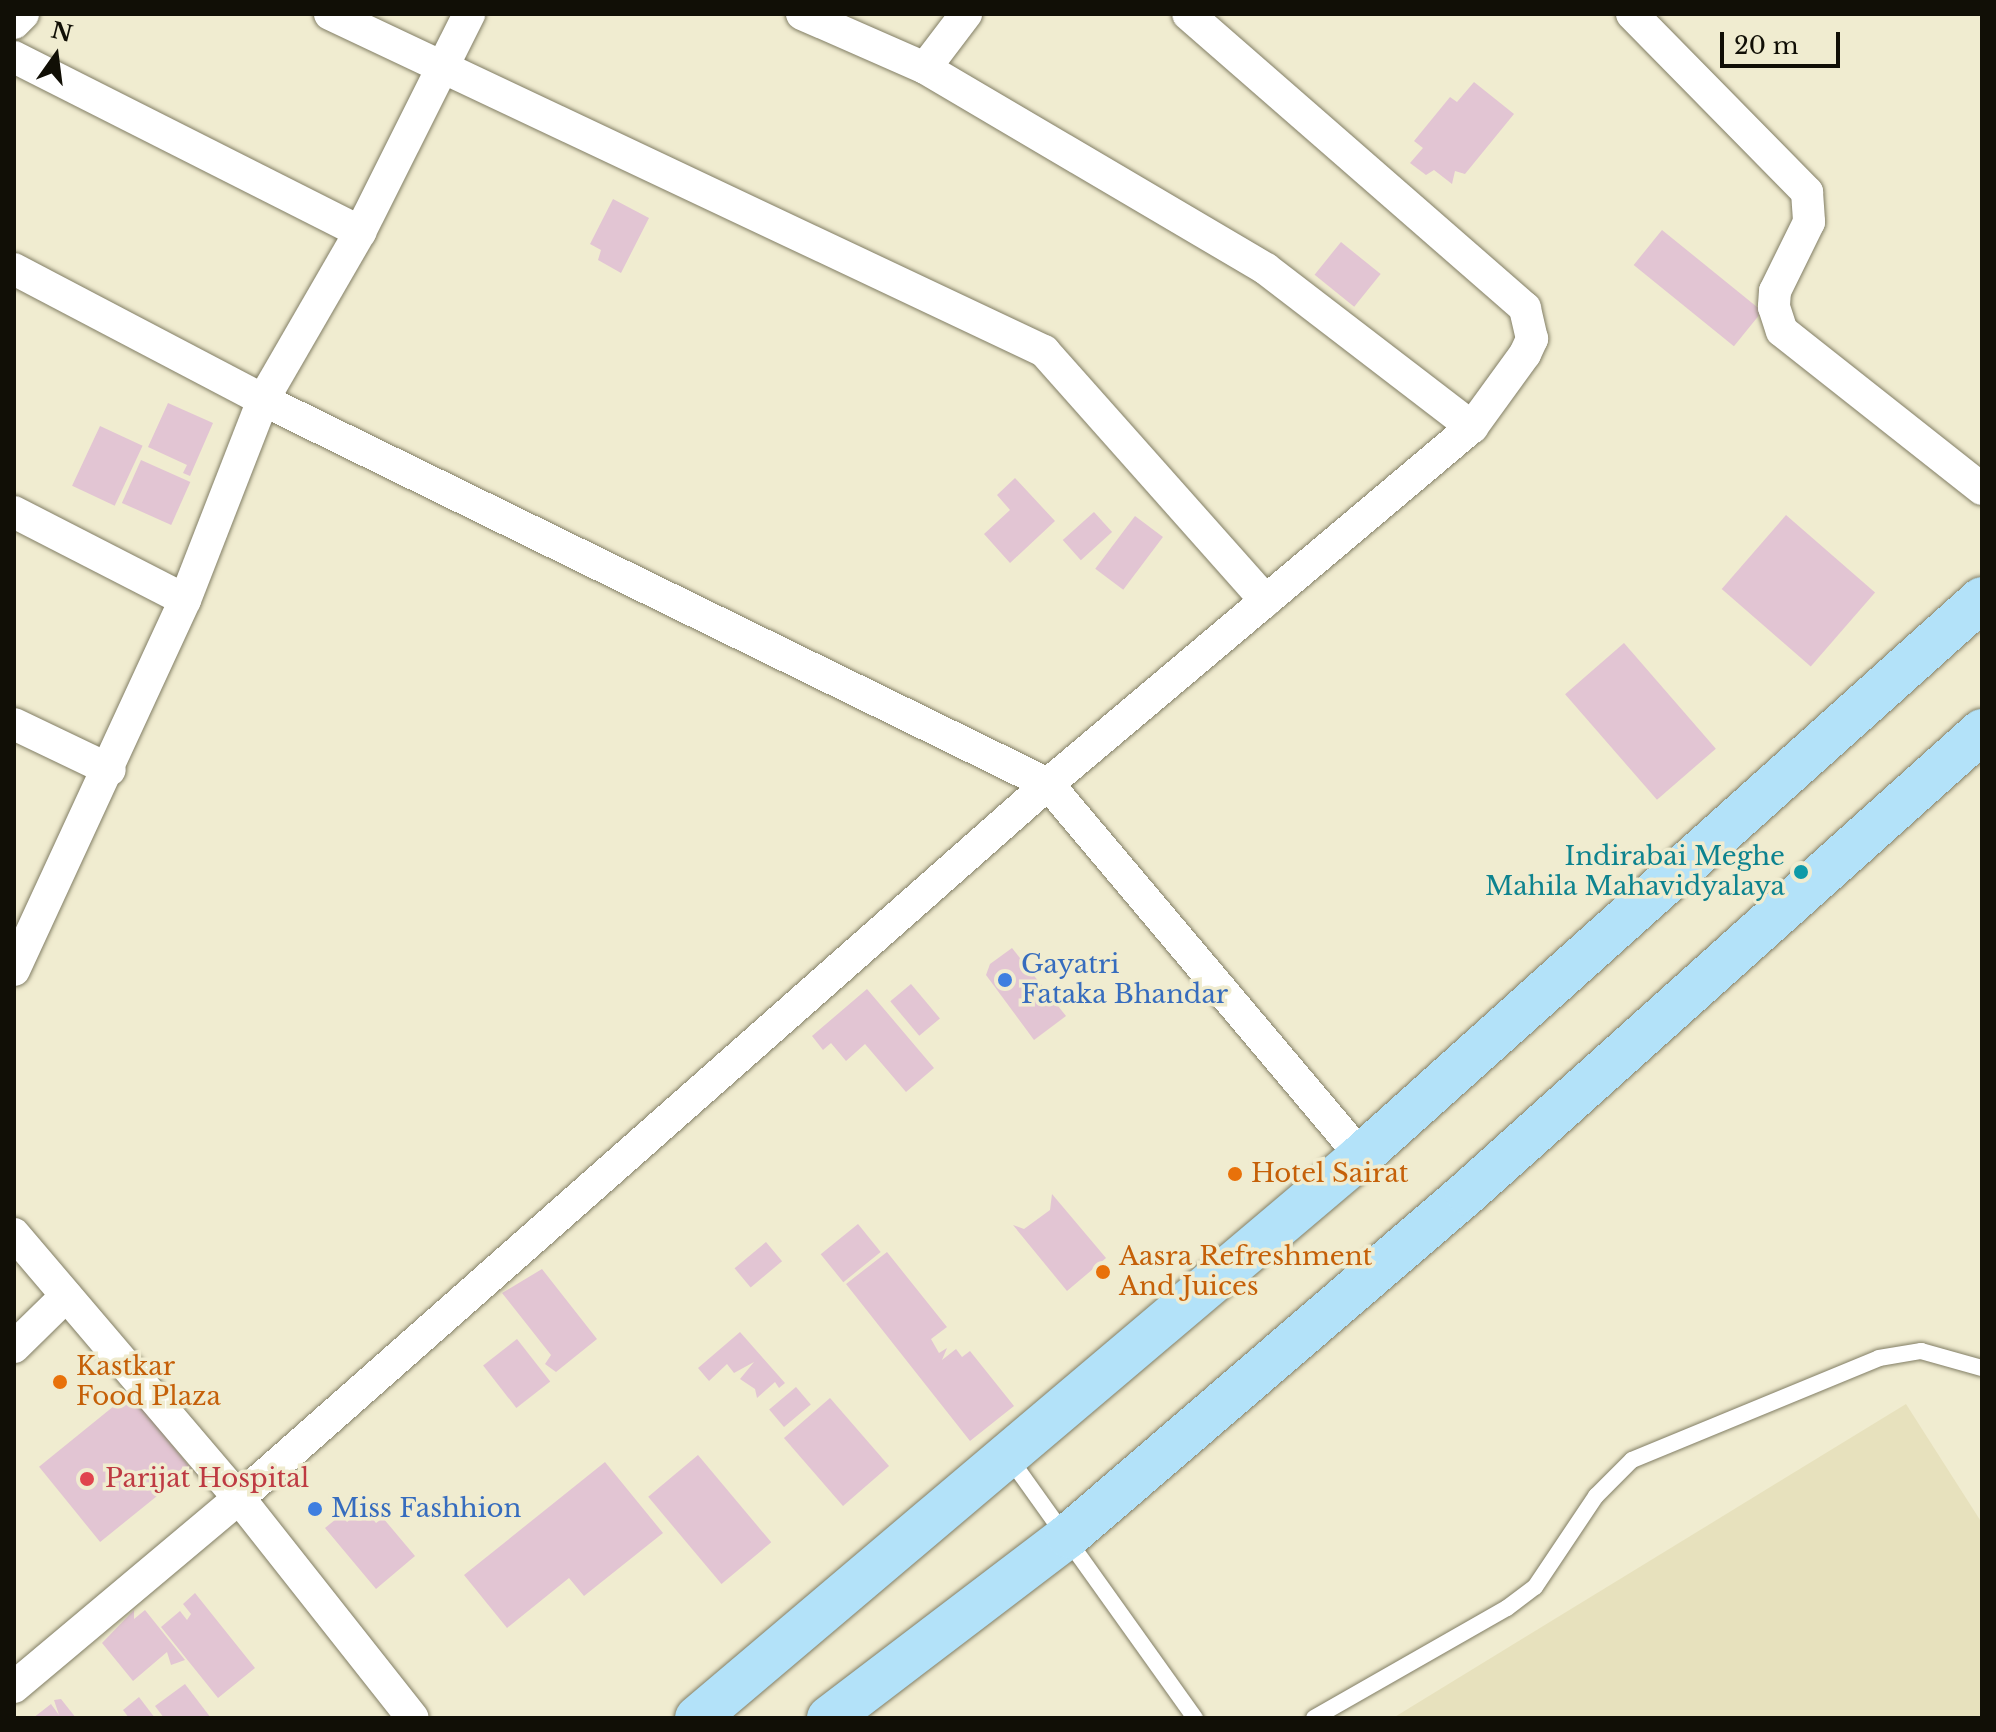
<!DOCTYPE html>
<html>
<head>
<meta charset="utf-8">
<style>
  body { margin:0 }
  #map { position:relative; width:1996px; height:1732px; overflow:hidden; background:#f0ecd0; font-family:"Libre Baskerville",serif }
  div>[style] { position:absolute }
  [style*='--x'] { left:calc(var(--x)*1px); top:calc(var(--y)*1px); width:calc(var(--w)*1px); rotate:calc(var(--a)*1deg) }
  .built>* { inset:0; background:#e7e1bd }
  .building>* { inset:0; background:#e2c5d3; transform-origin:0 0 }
  .roads { filter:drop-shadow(0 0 2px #827e65) drop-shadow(0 0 2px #827e65) }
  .lane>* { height:16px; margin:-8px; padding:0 8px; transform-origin:8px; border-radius:8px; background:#fff }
  .street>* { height:32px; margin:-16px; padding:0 16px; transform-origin:16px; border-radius:16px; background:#fff }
  .primary>* { height:44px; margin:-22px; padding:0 22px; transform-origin:22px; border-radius:22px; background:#b3e2f9 }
  .dots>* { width:22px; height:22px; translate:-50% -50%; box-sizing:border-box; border:4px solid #f0ecd0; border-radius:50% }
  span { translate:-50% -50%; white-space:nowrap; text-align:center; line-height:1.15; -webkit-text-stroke:7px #f0ecd0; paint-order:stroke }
  .culture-label { font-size:26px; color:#0d838f }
  .right { translate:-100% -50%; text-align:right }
  .shop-label { font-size:26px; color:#366cbe }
  .left { translate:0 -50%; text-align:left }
  .food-label { font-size:26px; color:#c56008 }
  .health-label { font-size:26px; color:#be3a42 }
  .frame { position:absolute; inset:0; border:16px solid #110f06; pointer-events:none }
  .north { position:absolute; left:16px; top:16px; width:80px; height:80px; -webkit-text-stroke:6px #f0ecd0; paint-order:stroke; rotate:14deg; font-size:22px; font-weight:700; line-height:32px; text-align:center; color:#110f06 }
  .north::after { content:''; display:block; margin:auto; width:28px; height:36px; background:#110f06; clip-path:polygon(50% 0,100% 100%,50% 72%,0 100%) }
  .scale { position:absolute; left:1720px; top:32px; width:120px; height:36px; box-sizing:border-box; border:4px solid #110f06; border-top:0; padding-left:10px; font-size:24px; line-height:28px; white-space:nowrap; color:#110f06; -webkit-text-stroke:6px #f0ecd0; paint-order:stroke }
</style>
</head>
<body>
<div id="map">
  <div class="built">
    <i style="clip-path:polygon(1906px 1404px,1982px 1523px,1982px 1718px,1393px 1718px)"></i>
  </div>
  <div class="building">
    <i style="clip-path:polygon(1474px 82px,1514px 114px,1465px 174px,1455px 171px,1452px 184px,1434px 170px,1426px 175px,1410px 163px,1423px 148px,1414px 141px,1450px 97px,1457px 102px)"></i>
    <i style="clip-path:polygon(613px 199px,649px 218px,621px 273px,598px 260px,601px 250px,590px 244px)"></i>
    <i style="left:1662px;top:230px;width:129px;height:45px;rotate:39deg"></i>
    <i style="left:1341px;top:242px;width:51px;height:42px;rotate:39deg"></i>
    <i style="clip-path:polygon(168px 403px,213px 423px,190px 476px,183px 473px,187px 465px,148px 447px)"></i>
    <i style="left:100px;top:426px;width:47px;height:66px;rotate:25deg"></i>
    <i style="left:141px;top:460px;width:54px;height:47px;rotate:24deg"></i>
    <i style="clip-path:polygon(1015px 478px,1055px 521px,1010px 563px,984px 534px,1010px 510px,997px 495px)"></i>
    <i style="left:1094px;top:512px;width:27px;height:42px;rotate:48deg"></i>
    <i style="left:1786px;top:515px;width:118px;height:98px;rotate:41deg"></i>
    <i style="left:1135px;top:516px;width:35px;height:66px;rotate:37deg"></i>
    <i style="left:1624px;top:643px;width:140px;height:78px;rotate:49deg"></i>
    <i style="clip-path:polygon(1012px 948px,1066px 1016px,1034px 1040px,986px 975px,990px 964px)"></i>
    <i style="left:911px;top:984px;width:45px;height:27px;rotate:50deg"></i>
    <i style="clip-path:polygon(867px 989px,934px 1068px,906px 1092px,865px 1044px,846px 1061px,831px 1043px,823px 1050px,812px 1036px)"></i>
    <i style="clip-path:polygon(1052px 1194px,1106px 1258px,1067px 1291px,1013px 1225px,1024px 1229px,1050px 1210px)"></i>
    <i style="left:858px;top:1224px;width:36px;height:48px;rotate:51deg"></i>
    <i style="left:766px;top:1242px;width:25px;height:41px;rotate:50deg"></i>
    <i style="clip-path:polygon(887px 1252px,947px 1327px,931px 1339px,939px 1353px,947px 1348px,942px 1360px,956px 1349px,962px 1357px,970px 1351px,1014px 1406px,970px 1441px,846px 1284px)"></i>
    <i style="clip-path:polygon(542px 1269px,597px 1339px,556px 1372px,545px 1364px,551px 1355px,502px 1293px)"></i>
    <i style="clip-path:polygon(740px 1332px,785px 1383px,779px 1388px,775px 1382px,757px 1398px,755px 1389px,740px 1379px,754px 1362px,734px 1373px,727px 1364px,709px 1381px,698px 1368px)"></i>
    <i style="left:517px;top:1339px;width:54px;height:43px;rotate:52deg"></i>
    <i style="left:796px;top:1387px;width:23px;height:35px;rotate:50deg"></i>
    <i style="left:130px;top:1393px;width:97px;height:117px;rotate:51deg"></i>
    <i style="left:830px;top:1398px;width:90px;height:61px;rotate:49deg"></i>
    <i style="left:698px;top:1455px;width:114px;height:65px;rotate:50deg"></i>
    <i style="clip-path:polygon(605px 1462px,663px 1533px,584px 1596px,569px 1578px,507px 1628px,464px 1575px)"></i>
    <i style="clip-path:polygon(364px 1508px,376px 1523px,383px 1518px,415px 1556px,376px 1589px,325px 1528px,341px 1515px,347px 1522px)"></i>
    <i style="clip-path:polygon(195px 1593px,255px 1668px,218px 1698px,161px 1627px,180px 1611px,187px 1620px,191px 1614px,183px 1604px)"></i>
    <i style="clip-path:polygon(134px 1610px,134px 1619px,145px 1610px,185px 1660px,171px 1665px,167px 1652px,133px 1681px,102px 1643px)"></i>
    <i style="clip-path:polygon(185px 1684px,211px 1718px,164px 1718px,155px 1706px)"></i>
    <i style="clip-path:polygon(139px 1697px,155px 1718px,129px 1718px,123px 1710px)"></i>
    <i style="clip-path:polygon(61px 1699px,76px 1718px,33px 1718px,51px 1704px,59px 1715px,54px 1700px)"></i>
  </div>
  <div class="roads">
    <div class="lane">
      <i style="--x:1008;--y:1456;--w:322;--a:54.5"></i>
      <i style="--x:1314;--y:1718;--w:222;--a:-29.7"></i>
      <i style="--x:1507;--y:1608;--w:35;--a:-37"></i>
      <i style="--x:1535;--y:1587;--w:110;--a:-56.2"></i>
      <i style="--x:1596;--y:1496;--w:51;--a:-45"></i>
      <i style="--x:1632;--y:1460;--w:267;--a:-22.4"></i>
      <i style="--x:1879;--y:1358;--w:43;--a:-9.5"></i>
      <i style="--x:1921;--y:1351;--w:63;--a:15.6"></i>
    </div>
    <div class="street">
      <i style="--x:330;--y:14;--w:790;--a:25.27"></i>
      <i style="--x:1044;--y:351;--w:334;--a:48.4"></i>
      <i style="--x:802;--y:14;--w:134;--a:23.7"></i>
      <i style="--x:925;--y:68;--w:396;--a:30.5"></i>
      <i style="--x:1266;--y:269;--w:260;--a:37.5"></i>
      <i style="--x:1632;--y:14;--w:250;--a:45.5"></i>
      <i style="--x:1807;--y:192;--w:30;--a:86"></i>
      <i style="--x:1809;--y:222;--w:77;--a:116.2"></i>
      <i style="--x:1775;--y:291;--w:16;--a:94"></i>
      <i style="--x:1774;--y:307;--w:25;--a:72"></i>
      <i style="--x:1782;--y:331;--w:255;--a:38.3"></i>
      <i style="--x:14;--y:23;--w:13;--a:-45"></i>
      <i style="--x:14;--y:57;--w:388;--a:26.8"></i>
      <i style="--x:925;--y:68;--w:68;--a:-52.8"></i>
      <i style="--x:14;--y:269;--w:281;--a:27.7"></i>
      <i style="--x:263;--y:400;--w:874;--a:26.07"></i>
      <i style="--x:1048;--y:784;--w:486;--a:49.9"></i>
      <i style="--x:14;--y:512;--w:192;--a:27.2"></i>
      <i style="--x:14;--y:724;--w:106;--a:25.6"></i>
      <i style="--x:14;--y:970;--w:408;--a:-65.2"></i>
      <i style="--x:185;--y:600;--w:215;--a:-68.7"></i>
      <i style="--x:263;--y:400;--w:194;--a:-60"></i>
      <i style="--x:360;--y:232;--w:244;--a:-63.4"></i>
      <i style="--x:14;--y:1234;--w:347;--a:49.6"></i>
      <i style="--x:239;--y:1498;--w:280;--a:51.7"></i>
      <i style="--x:14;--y:1347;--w:73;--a:-44.4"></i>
      <i style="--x:14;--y:1687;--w:294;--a:-40"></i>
      <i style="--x:239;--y:1498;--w:1079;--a:-41.43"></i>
      <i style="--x:1048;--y:784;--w:554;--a:-40.1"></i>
      <i style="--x:1472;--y:427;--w:90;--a:-54"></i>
      <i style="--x:1525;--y:354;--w:17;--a:-65"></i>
      <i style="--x:1532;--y:339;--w:32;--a:-103"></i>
      <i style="--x:1525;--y:308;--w:447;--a:-138.9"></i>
    </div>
    <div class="primary">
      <i style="--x:697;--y:1718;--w:870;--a:-40.24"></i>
      <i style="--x:1361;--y:1156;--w:834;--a:-41.89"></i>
      <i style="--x:829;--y:1718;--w:300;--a:-37.3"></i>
      <i style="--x:1068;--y:1536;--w:526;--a:-40.68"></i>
      <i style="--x:1467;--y:1193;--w:692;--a:-41.89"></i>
    </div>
  </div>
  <div class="dots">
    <i style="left:1801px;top:872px;background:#0f9aa8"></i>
    <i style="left:1005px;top:980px;background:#3f7fe0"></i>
    <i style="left:1235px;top:1174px;background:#e8710a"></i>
    <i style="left:1103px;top:1272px;background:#e8710a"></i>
    <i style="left:60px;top:1382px;background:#e8710a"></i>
    <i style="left:87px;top:1479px;background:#e0444e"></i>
    <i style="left:315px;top:1509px;background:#3f7fe0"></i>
  </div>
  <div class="culture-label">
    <span class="right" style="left:1785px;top:872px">Indirabai Meghe<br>Mahila Mahavidyalaya</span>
  </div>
  <div class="shop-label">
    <span class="left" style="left:1021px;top:980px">Gayatri<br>Fataka Bhandar</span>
    <span class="left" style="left:331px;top:1509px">Miss Fashhion</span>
  </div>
  <div class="food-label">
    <span class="left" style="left:1251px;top:1174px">Hotel Sairat</span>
    <span class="left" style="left:1119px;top:1272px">Aasra Refreshment<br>And Juices</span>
    <span class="left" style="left:76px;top:1382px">Kastkar<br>Food Plaza</span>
  </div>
  <div class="health-label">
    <span class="left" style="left:105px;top:1479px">Parijat Hospital</span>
  </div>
  <div class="frame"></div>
  <div class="north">N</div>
  <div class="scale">20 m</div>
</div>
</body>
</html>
